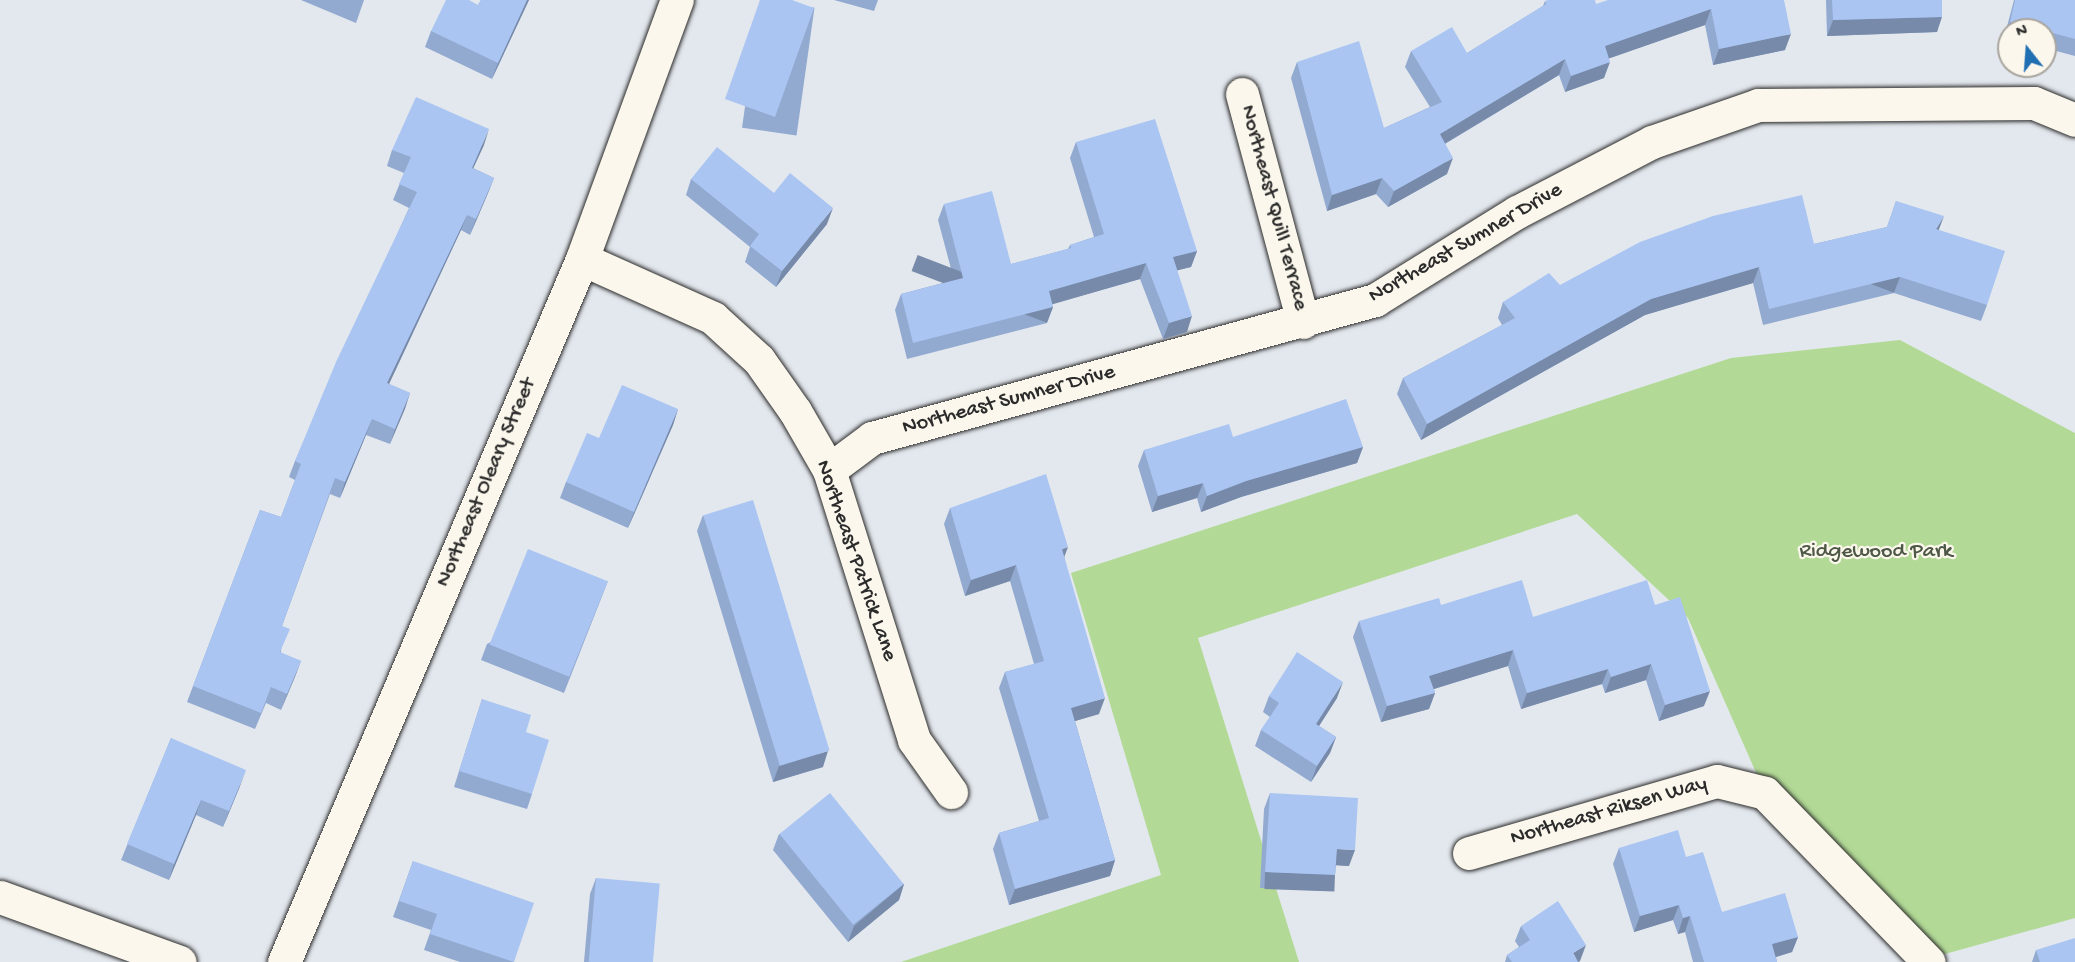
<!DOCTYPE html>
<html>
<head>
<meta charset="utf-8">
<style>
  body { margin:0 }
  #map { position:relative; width:2075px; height:962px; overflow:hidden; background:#e3e8ee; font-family:"Gochi Hand",sans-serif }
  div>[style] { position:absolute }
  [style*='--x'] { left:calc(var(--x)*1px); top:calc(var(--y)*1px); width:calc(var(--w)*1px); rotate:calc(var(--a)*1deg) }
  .green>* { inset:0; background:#b2da96 }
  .roads { filter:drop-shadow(0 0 2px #2b2b2b) drop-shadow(0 0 2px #2b2b2b) }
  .minor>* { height:33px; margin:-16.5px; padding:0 16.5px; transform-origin:16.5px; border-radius:16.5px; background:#fbf7ec }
  .wall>* { inset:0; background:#92a9d0; transform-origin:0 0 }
  .shaded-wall>* { inset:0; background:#778aa9; transform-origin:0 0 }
  .building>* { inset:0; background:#aac5f2; transform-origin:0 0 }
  span { translate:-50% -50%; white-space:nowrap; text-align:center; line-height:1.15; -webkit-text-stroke:4.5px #fbf7ec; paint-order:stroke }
  .street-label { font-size:22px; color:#2b2b2b }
  .park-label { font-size:22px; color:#4d5746 }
  .north { position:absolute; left:1997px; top:18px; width:60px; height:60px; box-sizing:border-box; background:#fbf7ec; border:2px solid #a8a59f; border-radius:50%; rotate:343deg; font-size:16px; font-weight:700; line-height:24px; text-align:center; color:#2b2b2b }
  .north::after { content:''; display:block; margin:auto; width:21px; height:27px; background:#1f6fb2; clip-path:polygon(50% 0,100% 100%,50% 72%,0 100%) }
</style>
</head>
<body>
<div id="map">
  <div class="green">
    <i style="clip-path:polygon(1900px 340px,2075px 433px,2075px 918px,1927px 959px,1765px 793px,1688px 618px,1577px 514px,1198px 638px,1299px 962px,901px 962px,1161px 875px,1071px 573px,1731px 358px)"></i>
  </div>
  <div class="roads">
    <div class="minor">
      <i style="--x:1242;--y:94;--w:236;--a:75"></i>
      <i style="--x:582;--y:259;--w:144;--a:24.2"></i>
      <i style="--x:713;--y:318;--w:62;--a:42.4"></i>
      <i style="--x:759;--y:360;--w:62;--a:54.8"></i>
      <i style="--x:795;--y:411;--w:68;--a:60"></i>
      <i style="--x:829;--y:470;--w:283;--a:72.5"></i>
      <i style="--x:914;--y:740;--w:64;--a:54.6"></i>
      <i style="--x:829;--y:470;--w:54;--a:-36.7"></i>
      <i style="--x:872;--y:438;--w:522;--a:-15.34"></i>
      <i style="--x:1375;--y:300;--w:167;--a:-31.8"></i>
      <i style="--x:1517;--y:212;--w:152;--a:-27.4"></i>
      <i style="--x:1652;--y:142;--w:112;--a:-19.2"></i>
      <i style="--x:1758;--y:105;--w:276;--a:-0.4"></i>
      <i style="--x:2034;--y:103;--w:44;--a:22.5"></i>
      <i style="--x:1469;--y:853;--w:258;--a:-16.2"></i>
      <i style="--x:1717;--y:781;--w:49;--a:14"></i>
      <i style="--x:1765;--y:793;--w:235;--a:45.9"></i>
      <i style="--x:0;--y:897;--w:191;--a:19.9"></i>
      <i style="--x:284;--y:962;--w:764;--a:-67.03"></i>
      <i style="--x:582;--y:259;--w:276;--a:-69.9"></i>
    </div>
  </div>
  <div class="wall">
    <i style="clip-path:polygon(301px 0,364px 0,356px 23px)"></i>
    <i style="clip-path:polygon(481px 0,529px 0,492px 79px,425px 47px,431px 31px,478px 5px)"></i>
    <i style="left:760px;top:0;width:55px;height:129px;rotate:8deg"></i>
    <i style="clip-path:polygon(834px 0,878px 0,874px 11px)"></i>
    <i style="clip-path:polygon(1784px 0,1785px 50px,1713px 65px,1705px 25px,1609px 58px,1604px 78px,1565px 92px,1559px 75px,1445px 144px,1447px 174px,1388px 207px,1376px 194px,1327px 211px,1291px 78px,1297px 62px,1384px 128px,1430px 107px,1405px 67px,1411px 51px,1467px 53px,1543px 6px,1545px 1px,1596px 4px)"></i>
    <i style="clip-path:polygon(1826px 0,1942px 0,1937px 32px,1827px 36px)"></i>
    <i style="clip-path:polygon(2014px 0,2075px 0,2075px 56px,2045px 48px,2045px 30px,2009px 30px,2009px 39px,2004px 38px)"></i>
    <i style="clip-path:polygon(1076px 142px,1197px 251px,1191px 267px,1177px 270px,1187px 332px,1163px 339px,1140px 279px,1052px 304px,1053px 307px,1047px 323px,907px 359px,895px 310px,901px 294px,954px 280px,938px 220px,944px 204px,1011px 264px,1068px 249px,1070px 245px,1094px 237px,1070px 158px)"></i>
    <i style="clip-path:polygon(484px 145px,473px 168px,494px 178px,488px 193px,470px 235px,461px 230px,389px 384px,410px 393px,390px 444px,366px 435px,340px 498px,330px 494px,282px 626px,281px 653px,301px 661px,281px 710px,266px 703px,255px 729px,187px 702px,260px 510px,281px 517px,295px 480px,289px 477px,295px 461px,409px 208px,393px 200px,404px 173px,387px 166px,392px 150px)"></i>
    <i style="clip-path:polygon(691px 179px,774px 193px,827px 224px,776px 287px,745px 262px,750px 247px,686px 195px)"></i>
    <i style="clip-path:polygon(1896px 201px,1939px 230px,1987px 305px,1981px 321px,1894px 293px,1763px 325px,1753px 283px,1645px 315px,1421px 440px,1397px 394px,1403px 378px,1502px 325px,1498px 318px,1503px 302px,1560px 285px,1814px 244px,1887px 227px)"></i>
    <i style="clip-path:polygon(678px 409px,673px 425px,628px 528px,560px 498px,566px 482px)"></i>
    <i style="clip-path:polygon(1233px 437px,1363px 447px,1357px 463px,1241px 497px,1201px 512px,1197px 498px,1152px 512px,1138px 466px,1144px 450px)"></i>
    <i style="clip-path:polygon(950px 508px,1064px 556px,1099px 714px,1075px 721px,1115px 860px,1110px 876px,1009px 905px,993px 849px,999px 833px,1039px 821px,999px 688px,1005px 672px,1034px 664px,1010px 581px,965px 596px,944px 524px)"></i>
    <i style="clip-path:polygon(703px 515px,823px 767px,773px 782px,697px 531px)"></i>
    <i style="clip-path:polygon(608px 581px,564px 693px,481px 660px,487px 644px)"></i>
    <i style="clip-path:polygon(1655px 605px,1704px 706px,1659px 721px,1646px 680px,1605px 693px,1602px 684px,1521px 709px,1508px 666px,1434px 689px,1435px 693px,1429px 709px,1381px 722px,1353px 637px,1359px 621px,1533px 617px)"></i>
    <i style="clip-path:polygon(1269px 696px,1337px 698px,1319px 726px,1336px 737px,1330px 753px,1311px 782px,1255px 746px,1261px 730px,1270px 717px,1263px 712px)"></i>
    <i style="clip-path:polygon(482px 699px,526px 732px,532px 794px,527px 809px,454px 787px)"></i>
    <i style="clip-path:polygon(171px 738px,240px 786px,223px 827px,196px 815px,169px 880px,121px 860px)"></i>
    <i style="clip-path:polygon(1270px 793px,1349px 866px,1336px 865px,1335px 875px,1329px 891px,1260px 888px,1264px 809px)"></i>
    <i style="clip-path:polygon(779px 834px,904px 884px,899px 900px,848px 942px,773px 850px)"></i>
    <i style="clip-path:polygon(1619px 848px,1686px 857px,1722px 912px,1798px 937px,1792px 952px,1776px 957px,1777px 962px,1693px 962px,1685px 932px,1678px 934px,1673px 920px,1634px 932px,1613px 864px)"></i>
    <i style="clip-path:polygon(413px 861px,514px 962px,460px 962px,424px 950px,431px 930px,393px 917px)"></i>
    <i style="clip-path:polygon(596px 878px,652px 962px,584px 962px,590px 894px)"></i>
    <i style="clip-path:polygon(1521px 926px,1580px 961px,1578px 962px,1505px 962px,1507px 955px,1519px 947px,1515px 941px)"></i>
    <i style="clip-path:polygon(2036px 950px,2075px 962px,2032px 962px)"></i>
  </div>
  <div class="shaded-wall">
    <i style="clip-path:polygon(527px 0,529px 0,492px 79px,498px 63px)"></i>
    <i style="clip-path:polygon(1711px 9px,1705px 25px,1599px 62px,1605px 46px)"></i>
    <i style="clip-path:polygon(1942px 17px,1937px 32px,1827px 36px,1833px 20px)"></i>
    <i style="clip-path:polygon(1791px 34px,1785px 50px,1713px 65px,1719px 49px)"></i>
    <i style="clip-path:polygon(1565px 59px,1559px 75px,1434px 150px,1440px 134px)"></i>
    <i style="clip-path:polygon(1610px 62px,1604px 78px,1565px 92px,1571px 76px)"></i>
    <i style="clip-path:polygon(489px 129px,484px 145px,466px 184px,472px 168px)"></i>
    <i style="clip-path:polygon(1453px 158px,1447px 174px,1388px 207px,1394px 191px)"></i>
    <i style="clip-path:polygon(494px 178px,488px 193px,470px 235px,476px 219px)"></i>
    <i style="clip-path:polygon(1382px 178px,1376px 194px,1327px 211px,1332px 195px)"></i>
    <i style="clip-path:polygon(833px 208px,827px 224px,776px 287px,782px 271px)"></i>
    <i style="clip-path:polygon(467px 215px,461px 230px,382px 399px,387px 383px)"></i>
    <i style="clip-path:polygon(1944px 216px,1938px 232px,1936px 229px)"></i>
    <i style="clip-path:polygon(1197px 251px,1191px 267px,1167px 273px,1173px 257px)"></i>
    <i style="clip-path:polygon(1146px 263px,1140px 279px,1043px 307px,1049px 291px)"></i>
    <i style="clip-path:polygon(1759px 267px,1753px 283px,1645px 315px,1421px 440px,1427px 424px,1651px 299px)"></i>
    <i style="left:1900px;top:277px;width:17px;height:135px;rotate:111deg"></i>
    <i style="left:1053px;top:307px;width:17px;height:145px;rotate:111deg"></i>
    <i style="clip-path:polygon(1192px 316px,1187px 332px,1163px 339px,1169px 323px)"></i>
    <i style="clip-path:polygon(410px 393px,405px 409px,390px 444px,395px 429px)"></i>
    <i style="clip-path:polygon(678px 409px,673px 425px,628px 528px,634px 512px)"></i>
    <i style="clip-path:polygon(372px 419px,366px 435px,340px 498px,345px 482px)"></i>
    <i style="clip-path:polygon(1363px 447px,1357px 463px,1241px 497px,1201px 512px,1207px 496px,1246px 481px)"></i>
    <i style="clip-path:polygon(1203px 483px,1197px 498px,1152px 512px,1158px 496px)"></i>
    <i style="clip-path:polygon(1068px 547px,1062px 563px,1062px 549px)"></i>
    <i style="clip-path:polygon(1016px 565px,1010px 581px,965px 596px,971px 580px)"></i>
    <i style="clip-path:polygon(1513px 650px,1508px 666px,1424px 692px,1429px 676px)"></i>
    <i style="clip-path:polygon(301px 661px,295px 677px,281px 710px,287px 694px)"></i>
    <i style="clip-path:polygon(1651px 664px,1646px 680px,1605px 693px,1611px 677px)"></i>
    <i style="clip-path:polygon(1608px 669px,1602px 684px,1521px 709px,1527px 693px)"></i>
    <i style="clip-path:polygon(1343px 682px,1337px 698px,1310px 740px,1316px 724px)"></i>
    <i style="clip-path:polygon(1710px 691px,1704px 706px,1659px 721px,1665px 705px)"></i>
    <i style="clip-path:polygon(1435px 693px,1429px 709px,1381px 722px,1387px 706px)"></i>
    <i style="clip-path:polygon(1105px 698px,1099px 714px,1065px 724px,1071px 708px)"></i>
    <i style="clip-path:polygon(1336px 737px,1330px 753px,1311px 782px,1317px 766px)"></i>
    <i style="clip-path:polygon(828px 751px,823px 767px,773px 782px,779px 766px)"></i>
    <i style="clip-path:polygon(246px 770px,240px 786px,223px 827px,229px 811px)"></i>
    <i style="clip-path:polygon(201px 800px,196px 815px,169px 880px,174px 864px)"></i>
    <i style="clip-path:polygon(1337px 849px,1355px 850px,1349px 866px,1331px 865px)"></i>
    <i style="clip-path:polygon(1115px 860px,1110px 876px,1009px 905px,1015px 889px)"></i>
    <i style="left:1265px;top:872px;width:70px;height:17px;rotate:2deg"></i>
    <i style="clip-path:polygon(904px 884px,899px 900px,848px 942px,854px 926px)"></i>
    <i style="clip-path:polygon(1679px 905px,1673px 920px,1634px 932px,1640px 916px)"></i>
    <i style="clip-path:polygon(1690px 916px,1685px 932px,1678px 934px,1683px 918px)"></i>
    <i style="clip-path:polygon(1798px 937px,1792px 952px,1766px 960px,1772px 944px)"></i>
    <i style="clip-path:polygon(1586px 945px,1580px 961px,1578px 962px,1573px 953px)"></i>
  </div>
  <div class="building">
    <i style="clip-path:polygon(446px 0,469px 0,478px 5px,481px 0,527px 0,498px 63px,431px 31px)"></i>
    <i style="clip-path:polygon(760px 0,792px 0,814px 8px,775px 117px,725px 99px)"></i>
    <i style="clip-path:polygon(1548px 0,1595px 0,1596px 4px,1608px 0,1784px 0,1791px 34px,1719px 49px,1711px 9px,1605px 46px,1610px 62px,1571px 76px,1565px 59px,1440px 134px,1453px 158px,1394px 191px,1382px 178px,1332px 195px,1297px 62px,1359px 41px,1384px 128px,1442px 102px,1411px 51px,1452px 27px,1467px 53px,1546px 4px,1545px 1px)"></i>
    <i style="clip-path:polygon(1832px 0,1942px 0,1942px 17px,1833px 20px)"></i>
    <i style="clip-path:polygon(2015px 0,2075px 0,2075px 39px,2045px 31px,2045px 30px,2041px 30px,2010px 22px)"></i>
    <i style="clip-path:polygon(416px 97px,489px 129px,472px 168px,494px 178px,476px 219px,467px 215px,387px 383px,410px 393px,395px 429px,372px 419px,345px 482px,335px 478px,282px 626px,290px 629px,280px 652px,301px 661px,287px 694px,271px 687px,261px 713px,193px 686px,260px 510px,281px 517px,301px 464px,295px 461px,336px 362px,417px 192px,399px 184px,411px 157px,392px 150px)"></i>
    <i style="clip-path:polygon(1155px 119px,1197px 251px,1173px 257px,1192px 316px,1169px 323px,1146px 263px,1049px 291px,1053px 307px,913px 343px,901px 294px,963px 278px,944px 204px,992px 191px,1011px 264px,1071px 248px,1070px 245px,1104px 234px,1076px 142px)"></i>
    <i style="clip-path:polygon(717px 147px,774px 193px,790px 173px,833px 208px,782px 271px,750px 246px,759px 234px,691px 179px)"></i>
    <i style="clip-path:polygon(1802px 195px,1814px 244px,1887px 227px,1896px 201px,1944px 216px,1936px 229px,2005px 251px,1987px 305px,1900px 277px,1769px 309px,1759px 267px,1651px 299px,1427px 424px,1403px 378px,1515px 318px,1503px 302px,1549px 273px,1560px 285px,1640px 242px,1713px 216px)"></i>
    <i style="clip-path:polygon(622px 385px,678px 409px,634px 512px,566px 482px,587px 433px,599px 438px)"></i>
    <i style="clip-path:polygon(1346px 399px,1363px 447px,1246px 481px,1207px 496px,1203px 483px,1158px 496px,1144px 450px,1229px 424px,1233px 437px)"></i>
    <i style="clip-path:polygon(1046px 474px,1068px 547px,1062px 549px,1105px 698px,1071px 708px,1115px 860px,1015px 889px,999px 833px,1049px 818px,1005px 672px,1044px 661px,1016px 565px,971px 580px,950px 508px)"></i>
    <i style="left:753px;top:500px;width:262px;height:52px;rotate:73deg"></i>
    <i style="left:528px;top:549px;width:86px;height:103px;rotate:22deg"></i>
    <i style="clip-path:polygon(1522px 580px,1533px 617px,1647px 580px,1655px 605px,1680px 597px,1710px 691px,1665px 705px,1651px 664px,1611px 677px,1608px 669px,1527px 693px,1513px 650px,1429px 676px,1435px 693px,1387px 706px,1359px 621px,1439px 598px,1441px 605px)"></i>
    <i style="clip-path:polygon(1297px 652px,1343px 682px,1316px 724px,1336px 737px,1317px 766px,1261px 730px,1279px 703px,1269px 696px)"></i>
    <i style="clip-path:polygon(482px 699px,531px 715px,526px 732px,549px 740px,532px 794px,459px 771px)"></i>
    <i style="clip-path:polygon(171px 738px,246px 770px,229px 811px,201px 800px,174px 864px,127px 844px)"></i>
    <i style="left:830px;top:793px;width:117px;height:65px;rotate:51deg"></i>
    <i style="clip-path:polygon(1270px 793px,1358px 798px,1355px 850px,1337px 849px,1335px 875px,1265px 872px)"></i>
    <i style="clip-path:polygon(1678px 830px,1686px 857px,1703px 852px,1722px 912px,1785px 893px,1798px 937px,1772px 944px,1777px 962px,1704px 962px,1690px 916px,1683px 918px,1679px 905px,1640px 916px,1619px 848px)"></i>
    <i style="clip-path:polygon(413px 861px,534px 903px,514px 962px,430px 934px,437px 914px,399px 901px)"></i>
    <i style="left:596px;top:878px;width:64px;height:84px;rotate:5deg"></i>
    <i style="clip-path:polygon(1558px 901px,1586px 945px,1573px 953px,1578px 962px,1512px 962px,1507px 955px,1530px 940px,1521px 926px)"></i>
    <i style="clip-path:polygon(2075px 938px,2075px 962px,2040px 962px,2036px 950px)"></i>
  </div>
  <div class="street-label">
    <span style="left:1273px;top:208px;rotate:75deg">Northeast Quill Terrace</span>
    <span style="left:1466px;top:244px;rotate:-30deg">Northeast Sumner Drive</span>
    <span style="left:1009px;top:401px;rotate:-15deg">Northeast Sumner Drive</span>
    <span style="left:487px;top:483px;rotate:-67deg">Northeast Oleary Street</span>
    <span style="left:855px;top:561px;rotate:71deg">Northeast Patrick Lane</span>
    <span style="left:1609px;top:812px;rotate:-16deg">Northeast Riksen Way</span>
  </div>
  <div class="park-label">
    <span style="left:1876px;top:553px">Ridgewood Park</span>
  </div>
  <div class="north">N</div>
</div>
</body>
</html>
